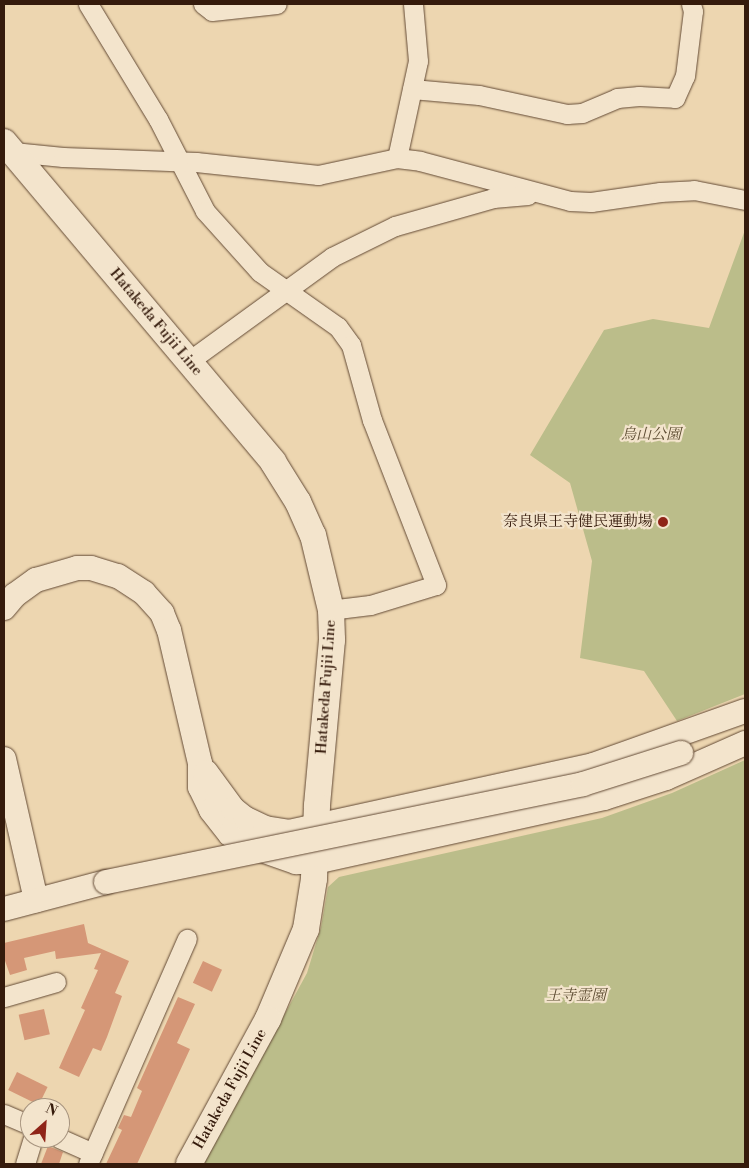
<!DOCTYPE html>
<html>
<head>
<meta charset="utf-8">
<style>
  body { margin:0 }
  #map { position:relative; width:749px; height:1168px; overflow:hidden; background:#edd6b0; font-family:"Libre Bodoni","Noto Serif JP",serif }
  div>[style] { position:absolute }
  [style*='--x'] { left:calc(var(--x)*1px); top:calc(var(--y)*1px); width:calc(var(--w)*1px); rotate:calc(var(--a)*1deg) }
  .green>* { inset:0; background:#bbbd8a }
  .building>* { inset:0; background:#d59777; transform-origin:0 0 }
  .roads { filter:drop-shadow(0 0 1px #634a35) drop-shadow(0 0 1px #634a35) }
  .minor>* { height:19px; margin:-9.5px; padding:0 9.5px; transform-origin:9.5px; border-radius:9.5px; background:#f3e4cc }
  .tertiary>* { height:24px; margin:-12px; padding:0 12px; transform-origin:12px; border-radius:12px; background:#f3e4cc }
  .secondary>* { height:26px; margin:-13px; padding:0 13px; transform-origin:13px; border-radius:13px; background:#f3e4cc }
  .bridges { filter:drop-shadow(0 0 1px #634a35) drop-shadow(0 0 1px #634a35) }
  .tertiary-bridge>* { height:24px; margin:-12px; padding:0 12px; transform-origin:12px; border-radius:12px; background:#f3e4cc }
  .dots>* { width:14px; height:14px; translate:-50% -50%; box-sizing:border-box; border:2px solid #f3e4cc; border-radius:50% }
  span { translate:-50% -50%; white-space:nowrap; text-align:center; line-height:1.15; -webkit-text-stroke:4.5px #f3e4cc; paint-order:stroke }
  .street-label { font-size:15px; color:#351b0c }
  .park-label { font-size:15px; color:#5d4c32; font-style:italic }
  .poi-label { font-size:15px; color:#351b0c }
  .right { translate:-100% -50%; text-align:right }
  .frame { position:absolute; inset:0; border:5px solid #351b0c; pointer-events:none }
  .north { position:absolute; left:20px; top:1098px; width:50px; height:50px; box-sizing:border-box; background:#f3e4cc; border:1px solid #a7947f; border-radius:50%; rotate:26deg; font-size:14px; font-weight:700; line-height:20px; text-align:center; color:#351b0c }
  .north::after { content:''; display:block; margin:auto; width:18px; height:22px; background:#8f2418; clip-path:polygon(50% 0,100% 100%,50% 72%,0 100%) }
</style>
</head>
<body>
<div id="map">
  <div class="green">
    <i style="clip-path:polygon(745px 230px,745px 694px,677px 721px,644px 671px,580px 658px,592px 561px,570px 483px,530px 455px,604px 330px,653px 319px,709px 328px)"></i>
    <i style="clip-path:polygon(745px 760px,745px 1164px,203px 1164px,307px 973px,321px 927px,328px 887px,339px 877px,602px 818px,672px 793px)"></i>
  </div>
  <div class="building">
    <i style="clip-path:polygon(84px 924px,88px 943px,129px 961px,115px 993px,122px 996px,107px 1037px,101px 1051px,93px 1048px,79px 1077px,59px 1068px,85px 1010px,81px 1008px,98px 970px,94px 969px,101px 953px,56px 959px,55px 951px,24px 958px,27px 970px,10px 975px,4px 958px,4px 943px)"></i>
    <i style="left:203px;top:961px;width:21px;height:24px;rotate:25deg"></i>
    <i style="clip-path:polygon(178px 997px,195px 1004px,177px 1043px,190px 1049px,137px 1164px,106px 1164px,122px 1130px,118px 1128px,124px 1115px,131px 1117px,142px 1091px,137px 1088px)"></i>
    <i style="left:44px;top:1009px;width:26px;height:26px;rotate:77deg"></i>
    <i style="left:17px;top:1072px;width:34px;height:20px;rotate:26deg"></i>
    <i style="clip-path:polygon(48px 1146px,63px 1152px,59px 1164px,41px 1164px)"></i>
  </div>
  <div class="roads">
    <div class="minor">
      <i style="--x:88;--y:4;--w:135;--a:58.7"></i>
      <i style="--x:158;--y:119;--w:103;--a:62.9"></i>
      <i style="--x:205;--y:211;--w:82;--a:48"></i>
      <i style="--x:260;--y:272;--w:95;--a:35.2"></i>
      <i style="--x:338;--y:327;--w:22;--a:54"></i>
      <i style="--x:351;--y:345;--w:78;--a:74.4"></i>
      <i style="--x:372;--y:420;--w:177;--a:68.8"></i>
      <i style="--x:436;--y:585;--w:69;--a:163.1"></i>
      <i style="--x:370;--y:605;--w:39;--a:173"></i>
      <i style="--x:203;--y:4;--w:11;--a:38"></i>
      <i style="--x:212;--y:11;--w:65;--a:-6.1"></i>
      <i style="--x:412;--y:89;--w:67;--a:5.1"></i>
      <i style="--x:479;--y:95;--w:90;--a:12.2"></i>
      <i style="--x:567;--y:114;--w:15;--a:-4"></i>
      <i style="--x:582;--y:113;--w:38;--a:-23"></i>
      <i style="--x:617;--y:98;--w:22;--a:-5"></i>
      <i style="--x:639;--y:96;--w:36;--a:3"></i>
      <i style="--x:675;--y:98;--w:24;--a:-66"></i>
      <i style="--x:685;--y:76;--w:65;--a:-83"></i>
      <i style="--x:693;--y:11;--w:7;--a:-106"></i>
      <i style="--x:13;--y:152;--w:50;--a:5.7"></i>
      <i style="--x:63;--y:157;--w:133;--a:2.2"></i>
      <i style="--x:196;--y:162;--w:123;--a:6.1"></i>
      <i style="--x:318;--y:175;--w:81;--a:-12.1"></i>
      <i style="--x:397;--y:158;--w:23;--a:7"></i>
      <i style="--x:420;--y:161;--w:155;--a:14.9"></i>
      <i style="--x:570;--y:201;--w:21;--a:3"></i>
      <i style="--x:591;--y:202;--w:70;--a:-8.2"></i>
      <i style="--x:660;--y:192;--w:34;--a:-3"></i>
      <i style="--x:694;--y:190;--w:52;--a:11.1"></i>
      <i style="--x:397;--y:158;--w:99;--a:-77.8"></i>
      <i style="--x:418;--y:61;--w:57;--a:-95"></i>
      <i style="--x:189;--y:361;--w:177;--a:-36"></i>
      <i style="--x:332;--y:257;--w:70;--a:-26.2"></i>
      <i style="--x:395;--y:226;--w:102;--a:-15.9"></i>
      <i style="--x:493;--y:198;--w:35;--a:-5"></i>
      <i style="--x:4;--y:997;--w:54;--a:-16.1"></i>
      <i style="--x:4;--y:1114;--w:28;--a:23"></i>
      <i style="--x:59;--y:1138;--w:37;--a:24"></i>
      <i style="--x:25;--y:1164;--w:27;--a:-73"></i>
      <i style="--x:88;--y:1164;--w:246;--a:-66.3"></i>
    </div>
    <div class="tertiary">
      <i style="--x:4;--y:608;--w:17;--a:-50"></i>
      <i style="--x:15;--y:595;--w:26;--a:-36"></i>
      <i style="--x:36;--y:580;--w:43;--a:-16.3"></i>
      <i style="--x:77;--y:568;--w:14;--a:0"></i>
      <i style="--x:91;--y:568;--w:28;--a:17"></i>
      <i style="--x:118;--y:576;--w:31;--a:33"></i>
      <i style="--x:144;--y:593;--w:27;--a:48"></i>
      <i style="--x:162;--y:613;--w:18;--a:68"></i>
      <i style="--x:169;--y:630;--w:137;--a:76.9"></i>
      <i style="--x:200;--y:763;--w:24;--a:90"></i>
      <i style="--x:200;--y:787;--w:25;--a:64"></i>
      <i style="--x:211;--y:810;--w:31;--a:52"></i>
      <i style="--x:230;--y:834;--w:23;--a:31"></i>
      <i style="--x:250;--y:846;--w:49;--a:19.2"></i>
      <i style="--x:296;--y:862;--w:19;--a:0"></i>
      <i style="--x:315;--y:862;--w:296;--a:-12.5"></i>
      <i style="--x:604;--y:798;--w:65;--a:-17.9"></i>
      <i style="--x:666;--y:778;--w:86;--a:-23.9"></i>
      <i style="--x:4;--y:759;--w:145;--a:77.2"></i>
      <i style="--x:206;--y:772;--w:46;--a:53.9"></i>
      <i style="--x:233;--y:809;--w:16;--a:38"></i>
      <i style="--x:246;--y:819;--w:21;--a:25"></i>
      <i style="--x:265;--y:828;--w:24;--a:9"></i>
      <i style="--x:289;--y:832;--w:311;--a:-12.4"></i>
      <i style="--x:593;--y:765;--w:161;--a:-19.6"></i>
      <i style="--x:4;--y:909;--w:106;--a:-14.8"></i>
    </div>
    <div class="secondary">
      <i style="--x:4;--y:142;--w:418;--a:49.9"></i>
      <i style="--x:273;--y:462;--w:47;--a:58"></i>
      <i style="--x:298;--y:502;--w:36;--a:66"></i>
      <i style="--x:313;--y:535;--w:77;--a:76.5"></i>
      <i style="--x:331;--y:610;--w:30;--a:88"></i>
      <i style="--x:332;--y:640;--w:167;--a:95.2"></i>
      <i style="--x:317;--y:806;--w:73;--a:92.4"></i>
      <i style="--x:314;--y:879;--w:51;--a:99.1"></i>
      <i style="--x:306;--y:929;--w:98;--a:112.9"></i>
      <i style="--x:268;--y:1019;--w:165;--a:118.6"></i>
    </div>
  </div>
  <div class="bridges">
    <div class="tertiary-bridge">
      <i style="--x:106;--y:882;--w:487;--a:-11.6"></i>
      <i style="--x:583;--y:784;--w:103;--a:-17.6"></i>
    </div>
  </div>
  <div class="dots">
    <i style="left:663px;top:522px;background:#8f2418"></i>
  </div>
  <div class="street-label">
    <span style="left:156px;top:322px;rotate:50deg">Hatakeda Fujii Line</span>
    <span style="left:326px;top:687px;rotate:-86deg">Hatakeda Fujii Line</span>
    <span style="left:230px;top:1089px;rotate:-61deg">Hatakeda Fujii Line</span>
  </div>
  <div class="park-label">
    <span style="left:651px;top:435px">烏山公園</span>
    <span style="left:576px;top:996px">王寺霊園</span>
  </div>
  <div class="poi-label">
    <span class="right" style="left:653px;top:522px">奈良県王寺健民運動場</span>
  </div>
  <div class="frame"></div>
  <div class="north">N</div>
</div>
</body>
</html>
